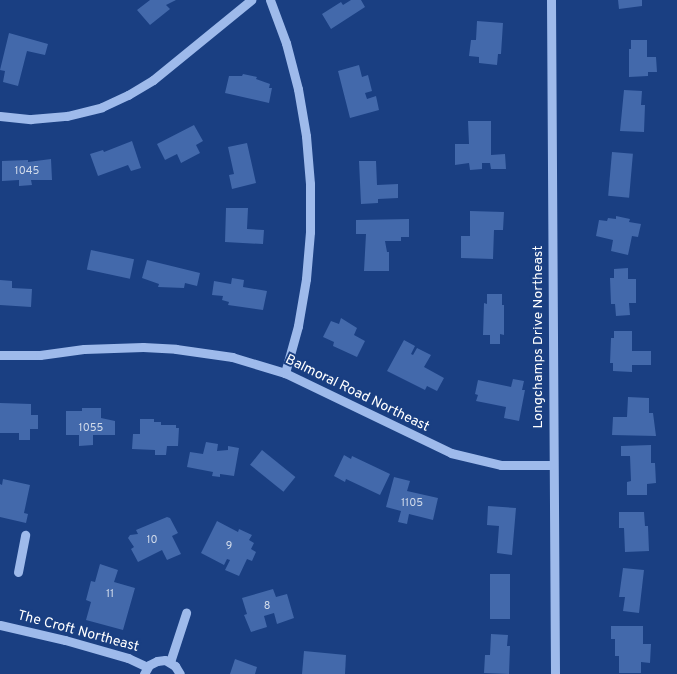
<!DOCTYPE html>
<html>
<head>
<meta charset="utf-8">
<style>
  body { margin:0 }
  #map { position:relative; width:677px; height:674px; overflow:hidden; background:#1a3f82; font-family:Overpass,sans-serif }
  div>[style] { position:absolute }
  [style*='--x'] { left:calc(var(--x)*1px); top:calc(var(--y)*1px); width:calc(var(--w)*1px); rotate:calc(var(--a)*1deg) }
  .building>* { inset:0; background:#4369ab; transform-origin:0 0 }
  .minor>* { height:9px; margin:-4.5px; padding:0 4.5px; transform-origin:4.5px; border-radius:4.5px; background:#9ebaeb }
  span { translate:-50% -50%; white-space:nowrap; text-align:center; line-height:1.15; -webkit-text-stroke:4px #1a3f82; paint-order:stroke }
  .number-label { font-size:11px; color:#d0daea }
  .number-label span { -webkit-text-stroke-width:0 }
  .street-label { font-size:14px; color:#fff }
</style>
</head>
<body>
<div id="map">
  <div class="building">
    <i style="clip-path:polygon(150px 0,176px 0,166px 5px,170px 9px,150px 25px,137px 10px)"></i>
    <i style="clip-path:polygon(351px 0,361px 0,365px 7px,331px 29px,322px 14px,341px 2px,343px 5px)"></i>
    <i style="clip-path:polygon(618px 0,642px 0,642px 6px,619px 9px)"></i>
    <i style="clip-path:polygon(477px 21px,503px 23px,501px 54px,498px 54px,497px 65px,479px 63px,479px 57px,469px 56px,471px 40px,476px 40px)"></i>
    <i style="clip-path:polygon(9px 33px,48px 44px,45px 55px,27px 51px,18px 86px,3px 82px,5px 71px,0 70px)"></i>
    <i style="clip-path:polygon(631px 40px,647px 40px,647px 57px,656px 57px,657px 72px,648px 72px,648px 76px,629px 77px,629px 49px,631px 49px)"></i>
    <i style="clip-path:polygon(359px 65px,362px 77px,368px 75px,372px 91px,365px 93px,367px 99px,376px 96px,379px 110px,350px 118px,338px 71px)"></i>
    <i style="clip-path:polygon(243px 74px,257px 77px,256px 79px,270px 84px,269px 88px,272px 88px,269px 103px,225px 93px,229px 76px,242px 76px)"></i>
    <i style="clip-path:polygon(624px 90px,642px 91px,641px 105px,645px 105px,644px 132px,620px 131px)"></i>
    <i style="clip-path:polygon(468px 121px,491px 121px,491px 155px,505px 154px,506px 169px,491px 169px,490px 163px,482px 163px,482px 169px,470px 170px,469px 163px,455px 165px,455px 144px,469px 144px)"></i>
    <i style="clip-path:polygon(194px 125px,203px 141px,196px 145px,200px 153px,181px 163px,177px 154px,165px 160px,157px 144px)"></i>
    <i style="clip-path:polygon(132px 141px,141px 168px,131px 171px,128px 165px,98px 176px,90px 154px,103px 150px,104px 152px)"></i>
    <i style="clip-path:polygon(247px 143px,256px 183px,232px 189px,229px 175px,234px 174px,228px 147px)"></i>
    <i style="left:612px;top:152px;width:21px;height:44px;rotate:5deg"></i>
    <i style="clip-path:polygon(51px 159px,52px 180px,31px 180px,32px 185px,19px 186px,19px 180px,2px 181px,2px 161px,28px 160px,28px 162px)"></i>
    <i style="clip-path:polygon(359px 161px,376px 161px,377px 185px,398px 184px,398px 198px,378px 199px,378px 203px,361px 204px)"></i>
    <i style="clip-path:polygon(226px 208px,248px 208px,247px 229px,264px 230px,263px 244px,225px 242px)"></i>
    <i style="clip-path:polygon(470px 211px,504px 212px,503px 230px,494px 230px,493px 259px,461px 258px,461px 236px,470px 236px)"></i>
    <i style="clip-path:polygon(616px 216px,630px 219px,629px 222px,641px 224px,638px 237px,632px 236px,628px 255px,611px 251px,613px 240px,596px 236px,599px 220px,607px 221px,608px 218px,616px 219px)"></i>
    <i style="clip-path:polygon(409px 219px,409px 237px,401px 237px,401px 241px,385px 241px,387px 252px,389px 252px,389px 271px,364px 271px,366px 234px,356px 234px,356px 220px)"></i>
    <i style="left:91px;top:250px;width:44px;height:20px;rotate:12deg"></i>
    <i style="clip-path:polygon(147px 260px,200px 273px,197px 286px,185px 283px,184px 288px,158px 287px,159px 284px,142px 278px)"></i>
    <i style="clip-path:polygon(628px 268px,628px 279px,636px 279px,636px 303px,629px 303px,630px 315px,616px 316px,615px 304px,611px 304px,610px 278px,614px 278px,614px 269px)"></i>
    <i style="clip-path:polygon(232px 278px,244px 280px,243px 287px,267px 291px,263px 310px,228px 305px,229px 302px,222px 300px,223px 296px,212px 295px,214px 281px,231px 284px)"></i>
    <i style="clip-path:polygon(0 280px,12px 281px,12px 288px,32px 289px,31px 307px,0 305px)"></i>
    <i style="clip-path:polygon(487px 294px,502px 294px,502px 305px,504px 305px,504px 335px,500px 334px,500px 344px,490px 344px,490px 335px,483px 335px,484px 303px,487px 304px)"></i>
    <i style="clip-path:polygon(341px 318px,357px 328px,354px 335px,365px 341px,357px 357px,333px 346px,334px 342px,323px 337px,331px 321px,339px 324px)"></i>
    <i style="clip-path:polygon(614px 331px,632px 331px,632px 351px,651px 351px,651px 365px,632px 365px,632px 372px,613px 371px,613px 363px,610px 363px,611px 338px,614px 338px)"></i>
    <i style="clip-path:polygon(404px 340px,415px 346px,411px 354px,413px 355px,417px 348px,431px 355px,424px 367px,444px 378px,437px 391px,427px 386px,425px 390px,387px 371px)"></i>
    <i style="clip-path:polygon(513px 379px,524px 381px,522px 390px,525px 390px,519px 421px,504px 418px,506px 407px,476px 401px,478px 395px,475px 394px,478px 380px,511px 387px)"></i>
    <i style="clip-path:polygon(628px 397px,649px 398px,649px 413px,653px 413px,656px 436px,612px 435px,613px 417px,627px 417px)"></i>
    <i style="clip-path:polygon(0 403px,31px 404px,31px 415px,38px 415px,38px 429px,30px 429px,30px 440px,19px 440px,19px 433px,0 433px)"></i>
    <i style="clip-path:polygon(82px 408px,101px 408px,101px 418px,115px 421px,115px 435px,93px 435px,93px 445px,79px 446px,79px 435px,66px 435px,66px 411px,82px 411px)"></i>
    <i style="clip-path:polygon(140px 419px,154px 419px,154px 422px,161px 422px,161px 425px,176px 425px,176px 428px,179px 428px,178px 446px,167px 446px,166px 455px,155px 455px,155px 450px,132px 449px,133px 434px,140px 434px)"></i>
    <i style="clip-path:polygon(206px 442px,218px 444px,217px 451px,228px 450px,228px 446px,239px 448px,234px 476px,220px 474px,220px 477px,212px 476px,213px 472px,187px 467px,190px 452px,203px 454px)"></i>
    <i style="clip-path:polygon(651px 445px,651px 463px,655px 463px,656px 483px,647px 484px,647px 495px,627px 495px,627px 482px,631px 481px,630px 456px,621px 456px,621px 446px)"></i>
    <i style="left:262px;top:450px;width:43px;height:19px;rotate:39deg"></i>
    <i style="clip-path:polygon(344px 455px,351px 459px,352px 456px,390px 474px,380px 495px,346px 479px,345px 482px,334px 476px)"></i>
    <i style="clip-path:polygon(394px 477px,410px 481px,407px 491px,438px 498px,433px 520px,409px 514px,407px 524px,398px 522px,401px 511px,386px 507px)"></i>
    <i style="clip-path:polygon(3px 479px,30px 485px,24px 513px,28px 514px,26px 523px,0 517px,0 484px,2px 485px)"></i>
    <i style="clip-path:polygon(488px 506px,516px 508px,512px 555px,497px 553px,499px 526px,487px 525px)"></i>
    <i style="clip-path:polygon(619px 512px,644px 512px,645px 526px,648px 526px,649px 551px,625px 552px,624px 528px,619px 528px)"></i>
    <i style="clip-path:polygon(167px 517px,170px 518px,178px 533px,172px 536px,181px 554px,167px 560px,162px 550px,138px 562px,131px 549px,134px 547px,128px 538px,130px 535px,138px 534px,136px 530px)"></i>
    <i style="clip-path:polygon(217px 521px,238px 532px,239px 529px,252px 535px,249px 540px,254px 543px,251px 549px,256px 552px,252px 561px,247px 559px,239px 576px,225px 570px,230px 560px,227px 559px,224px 565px,201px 553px)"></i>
    <i style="clip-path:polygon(100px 564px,118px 570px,114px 582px,135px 588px,123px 630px,86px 620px,91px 602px,86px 600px,91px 581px,95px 582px)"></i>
    <i style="clip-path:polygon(623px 568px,644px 570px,639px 613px,623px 611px,625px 597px,619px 597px)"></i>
    <i style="left:490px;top:574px;width:20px;height:45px"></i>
    <i style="clip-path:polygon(273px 589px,276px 597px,287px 594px,294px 618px,277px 624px,274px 613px,264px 616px,267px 627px,251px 632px,244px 615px,247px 614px,242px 598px)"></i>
    <i style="clip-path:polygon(611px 626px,643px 626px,643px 644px,651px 644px,650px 663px,641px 662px,641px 673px,619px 673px,619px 656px,615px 656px,615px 639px,611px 639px)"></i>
    <i style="clip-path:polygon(491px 634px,508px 635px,507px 646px,510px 646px,509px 674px,484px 673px,485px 655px,490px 655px)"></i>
    <i style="clip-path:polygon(304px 651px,346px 655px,345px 674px,302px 674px)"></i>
    <i style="clip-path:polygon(235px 659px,257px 667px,255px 674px,230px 674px)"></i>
  </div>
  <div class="minor">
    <i style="--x:270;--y:0;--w:46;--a:69.6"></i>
    <i style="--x:286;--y:43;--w:48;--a:75.4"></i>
    <i style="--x:298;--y:89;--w:48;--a:80.3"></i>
    <i style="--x:306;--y:136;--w:48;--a:85.2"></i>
    <i style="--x:310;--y:184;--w:48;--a:90"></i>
    <i style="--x:310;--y:232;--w:47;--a:94.9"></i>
    <i style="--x:306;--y:279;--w:48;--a:99.7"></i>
    <i style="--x:298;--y:326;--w:49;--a:105.5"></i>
    <i style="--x:551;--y:0;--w:674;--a:89.66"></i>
    <i style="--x:0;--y:116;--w:31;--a:6"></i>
    <i style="--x:31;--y:119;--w:36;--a:-5"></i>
    <i style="--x:67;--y:116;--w:36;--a:-14"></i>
    <i style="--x:102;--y:107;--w:29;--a:-25"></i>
    <i style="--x:128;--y:95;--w:29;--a:-31"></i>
    <i style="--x:153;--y:80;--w:127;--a:-39.2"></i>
    <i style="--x:0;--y:355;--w:40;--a:0"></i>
    <i style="--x:40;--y:355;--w:44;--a:-7.8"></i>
    <i style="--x:84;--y:349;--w:59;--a:-1.9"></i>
    <i style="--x:143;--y:347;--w:33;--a:3"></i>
    <i style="--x:176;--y:349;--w:57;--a:8.1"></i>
    <i style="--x:232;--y:357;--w:55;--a:16.8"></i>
    <i style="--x:285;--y:373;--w:184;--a:25.7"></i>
    <i style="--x:451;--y:453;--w:51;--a:13.5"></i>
    <i style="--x:501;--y:465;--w:51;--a:0"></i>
    <i style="--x:18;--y:572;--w:38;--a:-79"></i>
    <i style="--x:0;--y:625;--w:67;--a:13"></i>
    <i style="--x:65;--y:640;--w:66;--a:15.9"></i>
    <i style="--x:128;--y:658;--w:21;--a:25"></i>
    <i style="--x:170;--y:662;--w:52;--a:-71.9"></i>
    <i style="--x:144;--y:674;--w:10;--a:-61"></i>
    <i style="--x:149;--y:665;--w:9;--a:-27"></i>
    <i style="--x:157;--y:661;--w:8;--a:-7"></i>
    <i style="--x:165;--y:660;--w:12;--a:31"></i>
    <i style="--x:175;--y:666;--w:9;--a:58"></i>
  </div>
  <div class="number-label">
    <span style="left:27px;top:171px">1045</span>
    <span style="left:91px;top:428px">1055</span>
    <span style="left:412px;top:503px">1105</span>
    <span style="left:152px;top:540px">10</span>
    <span style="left:229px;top:546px">9</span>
    <span style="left:110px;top:594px">11</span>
    <span style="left:267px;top:606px">8</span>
  </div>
  <div class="street-label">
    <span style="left:539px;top:337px;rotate:-90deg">Longchamps Drive Northeast</span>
    <span style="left:357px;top:394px;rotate:26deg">Balmoral Road Northeast</span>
    <span style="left:78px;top:632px;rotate:15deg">The Croft Northeast</span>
  </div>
</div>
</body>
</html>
